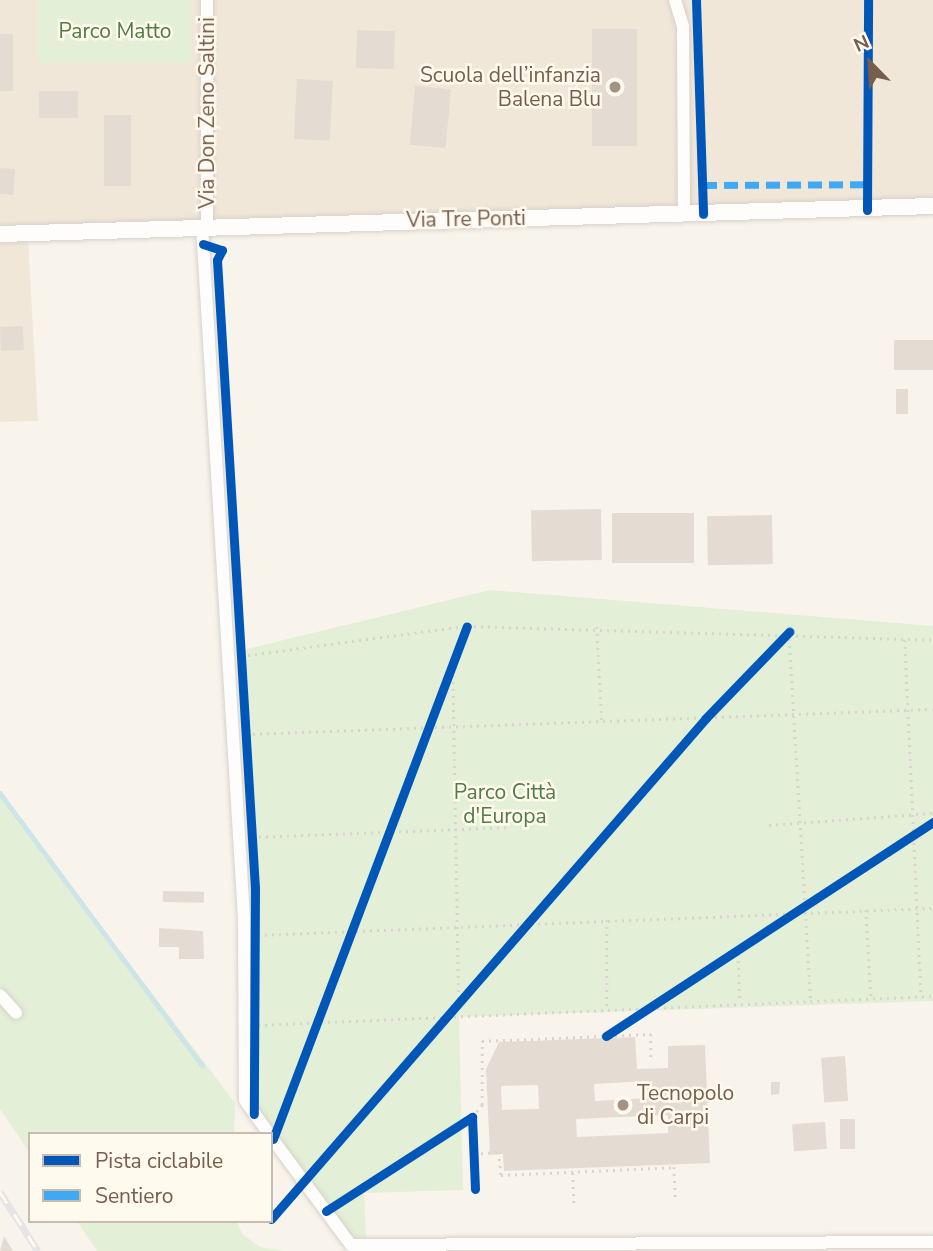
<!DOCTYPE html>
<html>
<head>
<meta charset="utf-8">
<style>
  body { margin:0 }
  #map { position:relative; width:933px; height:1251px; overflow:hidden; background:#f8f4ec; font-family:"Nunito Sans",sans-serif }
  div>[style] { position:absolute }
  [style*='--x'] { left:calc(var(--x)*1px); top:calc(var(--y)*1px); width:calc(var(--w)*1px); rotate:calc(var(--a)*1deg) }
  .residential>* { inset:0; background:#f1e7d9 }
  .green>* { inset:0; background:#e3efd7; transform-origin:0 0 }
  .stream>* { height:4.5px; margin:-2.25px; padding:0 2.25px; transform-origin:2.25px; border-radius:2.25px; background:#cde5e8 }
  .building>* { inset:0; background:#e4dcd3; transform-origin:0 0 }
  .path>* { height:2.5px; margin-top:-1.25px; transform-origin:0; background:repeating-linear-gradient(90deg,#dad4ce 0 2px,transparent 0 7px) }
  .roads { filter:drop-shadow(0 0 2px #d7d1ca) drop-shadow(0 0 2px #d7d1ca) }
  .minor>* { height:12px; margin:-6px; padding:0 6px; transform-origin:6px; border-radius:6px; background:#fefdfc }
  .tertiary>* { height:16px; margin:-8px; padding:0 8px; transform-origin:8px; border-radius:8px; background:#fefdfc }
  .rail>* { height:7px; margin-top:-3.5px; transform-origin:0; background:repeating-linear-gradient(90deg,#fff9ee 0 13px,#e5e3e5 0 26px); box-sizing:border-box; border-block:2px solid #e5e3e5 }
  .quiet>* { height:7px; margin-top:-3.5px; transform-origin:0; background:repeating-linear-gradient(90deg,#3fa9f5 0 14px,transparent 0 21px) }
  .cycleway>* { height:9px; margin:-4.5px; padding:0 4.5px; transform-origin:4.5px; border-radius:4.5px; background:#0057b8 }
  .dots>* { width:19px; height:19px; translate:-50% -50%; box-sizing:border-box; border:4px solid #fff9ee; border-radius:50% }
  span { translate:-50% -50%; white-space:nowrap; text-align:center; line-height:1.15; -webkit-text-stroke:5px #fff9ee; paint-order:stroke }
  .park-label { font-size:21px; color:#507d42 }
  .poi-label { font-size:21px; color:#775d4b }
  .right { translate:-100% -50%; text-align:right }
  .left { translate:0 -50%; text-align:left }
  .street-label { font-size:21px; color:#775d4b }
  .legend { position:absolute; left:28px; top:1132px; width:245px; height:91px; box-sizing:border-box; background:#fff9ee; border:2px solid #c9bbad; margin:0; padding:9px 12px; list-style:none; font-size:21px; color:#775d4b }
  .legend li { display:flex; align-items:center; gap:14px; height:35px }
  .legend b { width:35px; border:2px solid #c9bbad }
  .north { position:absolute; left:835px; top:28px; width:70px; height:70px; -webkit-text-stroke:5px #fff9ee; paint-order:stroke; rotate:336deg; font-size:19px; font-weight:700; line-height:28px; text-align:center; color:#775d4b }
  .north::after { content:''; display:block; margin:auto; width:24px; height:32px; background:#775d4b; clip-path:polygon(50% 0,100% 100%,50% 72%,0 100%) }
</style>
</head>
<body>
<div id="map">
  <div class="residential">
    <i style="clip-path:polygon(0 0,933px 0,933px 215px,28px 237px,38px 421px,0 422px)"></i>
  </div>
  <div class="green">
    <i style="left:38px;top:0;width:153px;height:63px"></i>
    <i style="clip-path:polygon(490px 590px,933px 626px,933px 1001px,459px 1017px,463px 1190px,364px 1193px,366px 1238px,351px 1239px,253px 1102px,243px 650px)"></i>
    <i style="clip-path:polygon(0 792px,235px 1103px,234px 1134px,30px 1134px,30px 1153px,0 1109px)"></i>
    <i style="clip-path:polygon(77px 1221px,237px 1221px,242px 1234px,260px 1247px,283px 1251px,97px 1251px)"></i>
  </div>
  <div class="stream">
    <i style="--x:0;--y:793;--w:339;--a:53.4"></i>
  </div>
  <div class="building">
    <i style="left:592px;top:29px;width:45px;height:117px"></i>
    <i style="left:357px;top:30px;width:38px;height:38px;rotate:2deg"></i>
    <i style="left:0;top:34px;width:13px;height:57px"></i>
    <i style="left:297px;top:79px;width:36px;height:60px;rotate:3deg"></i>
    <i style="left:415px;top:86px;width:36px;height:59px;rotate:5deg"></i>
    <i style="left:39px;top:91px;width:39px;height:27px"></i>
    <i style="left:104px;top:115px;width:27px;height:71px"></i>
    <i style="left:0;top:168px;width:15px;height:26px;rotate:4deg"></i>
    <i style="left:23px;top:326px;width:24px;height:23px;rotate:88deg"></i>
    <i style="left:933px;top:340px;width:30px;height:39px;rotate:90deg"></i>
    <i style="left:896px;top:389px;width:12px;height:25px"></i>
    <i style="left:601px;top:509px;width:51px;height:70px;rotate:89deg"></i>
    <i style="left:694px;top:513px;width:50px;height:82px;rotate:90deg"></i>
    <i style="left:772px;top:515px;width:49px;height:65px;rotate:89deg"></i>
    <i style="left:163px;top:891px;width:41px;height:11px;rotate:1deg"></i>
    <i style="clip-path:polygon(159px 928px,203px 931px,204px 959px,179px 959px,179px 947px,159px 947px)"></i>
    <i style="clip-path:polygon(evenodd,635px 1037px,637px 1069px,668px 1068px,668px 1046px,705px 1045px,710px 1163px,504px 1171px,503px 1154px,490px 1155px,486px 1069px,499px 1042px,635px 1037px,647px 1081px,647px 1098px,595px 1101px,594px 1084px,647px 1081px,635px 1037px,538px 1085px,539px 1109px,502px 1110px,501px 1086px,538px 1085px,635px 1037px,668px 1115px,668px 1133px,577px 1137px,576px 1119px,668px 1115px)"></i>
    <i style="left:845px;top:1056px;width:45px;height:24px;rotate:86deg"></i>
    <i style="clip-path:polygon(771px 1082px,780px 1082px,779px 1094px,771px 1095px)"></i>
    <i style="left:840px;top:1119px;width:15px;height:30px"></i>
    <i style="left:825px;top:1122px;width:27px;height:33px;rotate:86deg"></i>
    <i style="clip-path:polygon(4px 1236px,13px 1251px,0 1251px)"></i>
  </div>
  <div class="path">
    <i style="--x:597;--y:627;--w:95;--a:87"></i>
    <i style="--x:789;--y:632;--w:370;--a:86.6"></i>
    <i style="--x:905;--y:640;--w:356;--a:87.4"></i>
    <i style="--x:241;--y:656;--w:228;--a:-7.6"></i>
    <i style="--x:467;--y:626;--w:466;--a:1.7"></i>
    <i style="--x:453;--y:668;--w:333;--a:89"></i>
    <i style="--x:246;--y:734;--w:687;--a:-2.08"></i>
    <i style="--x:769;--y:825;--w:164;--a:-4.2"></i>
    <i style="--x:252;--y:837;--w:256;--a:-2.2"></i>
    <i style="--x:866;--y:910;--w:88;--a:86.7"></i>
    <i style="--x:607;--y:920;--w:88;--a:90"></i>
    <i style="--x:258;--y:935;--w:676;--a:-2.29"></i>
    <i style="--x:738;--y:947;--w:55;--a:87.9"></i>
    <i style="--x:258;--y:1025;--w:676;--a:-2.46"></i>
    <i style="--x:472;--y:1117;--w:16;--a:-50"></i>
    <i style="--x:482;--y:1105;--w:64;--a:-90"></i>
    <i style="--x:482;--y:1041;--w:169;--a:-2.4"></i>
    <i style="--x:651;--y:1034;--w:25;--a:90"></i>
    <i style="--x:474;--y:1154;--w:25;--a:-5"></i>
    <i style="--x:499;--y:1152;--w:23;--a:85"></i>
    <i style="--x:501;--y:1175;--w:173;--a:-2.6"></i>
    <i style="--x:674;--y:1167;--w:33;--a:87"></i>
    <i style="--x:573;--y:1173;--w:32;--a:88"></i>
  </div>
  <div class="roads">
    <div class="minor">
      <i style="--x:207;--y:0;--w:225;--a:90"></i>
      <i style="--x:675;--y:0;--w:28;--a:73"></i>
      <i style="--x:683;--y:27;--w:187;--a:89.7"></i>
      <i style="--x:202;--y:226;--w:694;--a:86.53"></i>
      <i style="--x:244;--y:919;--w:181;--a:89.7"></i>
      <i style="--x:245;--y:1100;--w:42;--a:54.8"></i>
      <i style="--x:0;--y:995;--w:24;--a:48"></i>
      <i style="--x:271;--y:1137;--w:134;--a:53.5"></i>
      <i style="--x:351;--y:1245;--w:582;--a:-0.3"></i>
    </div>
    <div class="tertiary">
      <i style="--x:0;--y:234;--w:933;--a:-1.72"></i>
    </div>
  </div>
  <div class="rail">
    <i style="--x:0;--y:1192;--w:70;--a:57.2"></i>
  </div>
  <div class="quiet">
    <i style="--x:703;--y:185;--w:164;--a:-0.3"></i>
  </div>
  <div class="cycleway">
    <i style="--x:696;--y:0;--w:214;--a:88.1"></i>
    <i style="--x:867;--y:210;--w:210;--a:-89.7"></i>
    <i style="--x:203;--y:244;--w:20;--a:18"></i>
    <i style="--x:222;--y:250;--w:11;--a:117"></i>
    <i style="--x:217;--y:260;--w:629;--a:86.54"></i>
    <i style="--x:255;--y:888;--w:226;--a:90.3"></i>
    <i style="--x:606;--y:1036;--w:391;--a:-33.2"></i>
    <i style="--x:273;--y:1139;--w:548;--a:-69.29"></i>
    <i style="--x:326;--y:1211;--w:174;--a:-32.8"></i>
    <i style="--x:472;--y:1117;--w:72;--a:87.6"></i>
    <i style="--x:271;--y:1219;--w:663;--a:-49.03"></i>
    <i style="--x:706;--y:718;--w:120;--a:-46"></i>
  </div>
  <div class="dots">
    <i style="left:615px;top:87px;background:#a49283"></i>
    <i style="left:623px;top:1105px;background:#a49283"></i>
  </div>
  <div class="park-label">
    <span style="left:115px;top:31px">Parco Matto</span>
    <span style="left:505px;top:804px">Parco Città<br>d'Europa</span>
  </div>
  <div class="poi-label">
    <span class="right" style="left:601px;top:87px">Scuola dell’infanzia<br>Balena Blu</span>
    <span class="left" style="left:637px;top:1105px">Tecnopolo<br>di Carpi</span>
  </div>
  <div class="street-label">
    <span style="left:207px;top:113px;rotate:-90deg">Via Don Zeno Saltini</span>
    <span style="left:466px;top:219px;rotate:-1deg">Via Tre Ponti</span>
  </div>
  <ul class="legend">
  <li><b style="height:9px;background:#0057b8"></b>Pista ciclabile</li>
  <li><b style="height:9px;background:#3fa9f5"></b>Sentiero</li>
  </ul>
  <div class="north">N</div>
</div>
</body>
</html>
